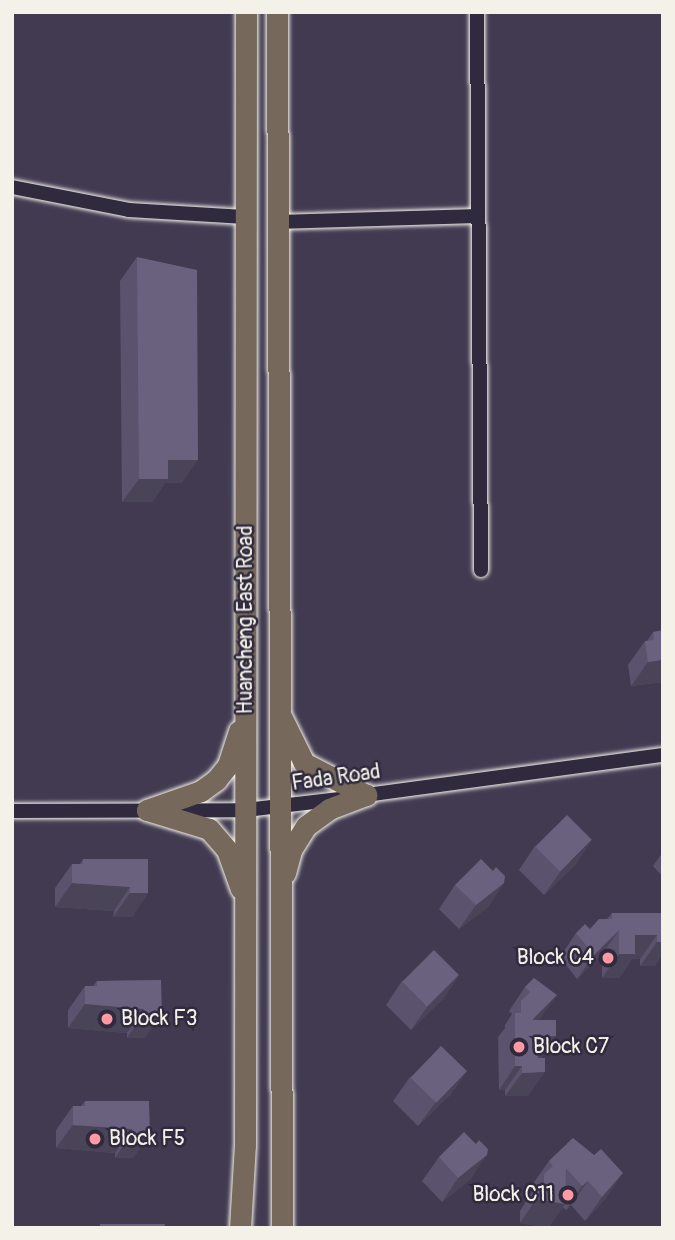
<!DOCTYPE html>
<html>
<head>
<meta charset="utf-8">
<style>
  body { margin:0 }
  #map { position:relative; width:675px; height:1240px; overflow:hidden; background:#413a51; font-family:Pangolin,sans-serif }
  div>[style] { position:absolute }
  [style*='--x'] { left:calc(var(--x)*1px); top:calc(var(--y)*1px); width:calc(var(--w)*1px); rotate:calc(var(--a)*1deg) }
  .roads { filter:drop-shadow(0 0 2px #f4f1e8) drop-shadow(0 0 2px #f4f1e8) }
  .street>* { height:14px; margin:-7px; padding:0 7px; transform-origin:7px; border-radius:7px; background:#2f2a3d }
  .primary>* { height:21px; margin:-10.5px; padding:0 10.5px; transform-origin:10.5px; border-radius:10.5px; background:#76695c }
  .wall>* { inset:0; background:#5b536d }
  .shaded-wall>* { inset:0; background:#4a4459 }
  .building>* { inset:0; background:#6a617f; transform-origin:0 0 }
  .dots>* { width:19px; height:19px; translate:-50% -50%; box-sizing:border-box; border:4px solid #2f2a3d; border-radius:50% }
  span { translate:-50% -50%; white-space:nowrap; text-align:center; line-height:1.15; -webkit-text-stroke:5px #2f2a3d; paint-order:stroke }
  .street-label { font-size:21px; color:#f4f1e8 }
  .poi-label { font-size:21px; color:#f4f1e8 }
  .right { translate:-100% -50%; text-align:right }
  .left { translate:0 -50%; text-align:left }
  .frame { position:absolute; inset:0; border:14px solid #f4f1e8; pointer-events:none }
</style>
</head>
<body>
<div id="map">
  <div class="roads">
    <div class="street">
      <i style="--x:477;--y:12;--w:558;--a:89.59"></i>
      <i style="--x:12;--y:187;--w:119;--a:11.1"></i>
      <i style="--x:129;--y:210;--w:116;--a:3.5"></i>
      <i style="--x:277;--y:222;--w:201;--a:-1.7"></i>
      <i style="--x:359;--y:796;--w:307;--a:-7.7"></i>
      <i style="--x:12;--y:811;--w:234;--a:-0.2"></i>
      <i style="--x:246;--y:810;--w:94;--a:-6.7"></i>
    </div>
    <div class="primary">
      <i style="--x:277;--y:12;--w:1216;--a:89.76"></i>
      <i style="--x:282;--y:718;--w:50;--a:63.9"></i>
      <i style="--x:304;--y:763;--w:70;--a:27.3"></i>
      <i style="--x:147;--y:810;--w:57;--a:-19.4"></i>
      <i style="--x:201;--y:791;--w:19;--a:-36"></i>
      <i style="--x:216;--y:780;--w:19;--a:-51"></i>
      <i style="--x:228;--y:765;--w:36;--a:-72"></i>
      <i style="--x:147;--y:810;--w:65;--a:17"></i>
      <i style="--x:209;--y:829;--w:28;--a:49"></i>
      <i style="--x:227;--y:850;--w:41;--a:70.3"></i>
      <i style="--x:285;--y:873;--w:24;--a:-75"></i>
      <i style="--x:291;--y:850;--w:28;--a:-58"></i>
      <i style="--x:306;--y:826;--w:29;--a:-36"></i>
      <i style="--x:329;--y:809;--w:40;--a:-21"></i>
      <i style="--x:240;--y:1228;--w:83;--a:-86.6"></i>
      <i style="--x:245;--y:1145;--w:1133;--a:-89.95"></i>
    </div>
  </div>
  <div class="wall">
    <i style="clip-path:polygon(137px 257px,182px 483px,165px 483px,152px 502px,122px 502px,120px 281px)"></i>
    <i style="clip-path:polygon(653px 632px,663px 682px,631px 686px,628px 665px,645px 641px,647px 641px)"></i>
    <i style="clip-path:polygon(535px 846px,576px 864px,544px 895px,519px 870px)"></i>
    <i style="clip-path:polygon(663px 852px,663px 877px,653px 866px)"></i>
    <i style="clip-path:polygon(83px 859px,148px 893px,132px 917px,113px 917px,114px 911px,55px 907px,55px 888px,72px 864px,80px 864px)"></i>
    <i style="clip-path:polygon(504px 883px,488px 907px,459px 929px,439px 909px,455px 885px)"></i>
    <i style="clip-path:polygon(612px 913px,663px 913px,655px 966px,640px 966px,640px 959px,632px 959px,619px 978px,602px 978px,602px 954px,577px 979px,560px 957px,576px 933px,590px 929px,607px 919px)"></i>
    <i style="clip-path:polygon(459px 975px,443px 999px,411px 1030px,386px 1005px,402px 981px)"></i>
    <i style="clip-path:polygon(534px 978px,539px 1020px,556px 1036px,541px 1058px,528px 1096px,505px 1096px,505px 1090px,499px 1090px,498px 1037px,505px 1028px,505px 1025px,512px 1014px,509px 1011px,525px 987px)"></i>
    <i style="clip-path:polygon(161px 980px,145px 1038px,127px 1038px,127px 1033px,68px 1028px,68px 1010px,85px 986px,93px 986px,97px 981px)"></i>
    <i style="clip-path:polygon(467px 1071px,450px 1095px,418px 1126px,393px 1101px,410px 1077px)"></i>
    <i style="clip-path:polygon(85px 1101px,150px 1135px,133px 1158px,115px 1158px,115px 1153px,56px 1148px,56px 1130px,73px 1106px,81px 1106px)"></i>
    <i style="clip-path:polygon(573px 1138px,607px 1197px,585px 1221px,571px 1205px,566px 1210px,563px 1207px,548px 1228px,520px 1223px,520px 1211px,535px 1187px,532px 1185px,549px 1161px)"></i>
    <i style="clip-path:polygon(439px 1157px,471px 1179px,442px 1202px,422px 1181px)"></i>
  </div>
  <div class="shaded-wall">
    <i style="clip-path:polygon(168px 460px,198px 460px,182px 483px,165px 483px,152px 502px,122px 502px,139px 479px)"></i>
    <i style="clip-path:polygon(663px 660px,663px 682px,631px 686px,648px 662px)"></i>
    <i style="clip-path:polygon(592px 840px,576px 864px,544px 895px,560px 872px)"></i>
    <i style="clip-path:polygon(72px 883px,130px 887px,114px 911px,55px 907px)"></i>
    <i style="clip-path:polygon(504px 883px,488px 907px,459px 929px,476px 905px)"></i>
    <i style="clip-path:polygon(130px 893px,148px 893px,132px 917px,113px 917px)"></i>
    <i style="clip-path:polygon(619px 930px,602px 954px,577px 979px,594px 955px)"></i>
    <i style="clip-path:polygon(635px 935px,657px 935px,640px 959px,632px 959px,619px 978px,602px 978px,619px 954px)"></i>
    <i style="clip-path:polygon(657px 942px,663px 942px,663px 954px,655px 966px,640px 966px)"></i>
    <i style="clip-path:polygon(459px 975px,443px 999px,411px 1030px,427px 1007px)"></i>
    <i style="clip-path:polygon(557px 995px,540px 1019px,516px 1044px,532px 1020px)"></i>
    <i style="clip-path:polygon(85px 1004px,144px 1009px,127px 1033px,68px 1028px)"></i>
    <i style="clip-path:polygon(143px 1014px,162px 1014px,145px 1038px,127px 1038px)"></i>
    <i style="clip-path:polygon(556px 1036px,540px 1060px,521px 1060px,537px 1037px)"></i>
    <i style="clip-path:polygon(515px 1066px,522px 1066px,505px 1090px,499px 1090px)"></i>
    <i style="clip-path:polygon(467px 1071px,450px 1095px,418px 1126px,435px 1103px)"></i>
    <i style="clip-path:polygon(545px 1072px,528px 1096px,505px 1096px,522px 1073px)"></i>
    <i style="clip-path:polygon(73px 1125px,132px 1129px,115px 1153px,56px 1148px)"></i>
    <i style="clip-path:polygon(131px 1134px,150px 1135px,133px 1158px,115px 1158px)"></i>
    <i style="clip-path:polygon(487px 1155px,471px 1179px,442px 1202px,458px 1178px)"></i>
    <i style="clip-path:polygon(623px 1173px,607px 1197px,585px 1221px,602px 1197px)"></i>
    <i style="clip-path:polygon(588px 1181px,571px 1205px,566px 1210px,582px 1186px)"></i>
    <i style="clip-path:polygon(536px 1199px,565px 1204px,548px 1228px,520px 1223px)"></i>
  </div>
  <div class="building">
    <i style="clip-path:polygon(137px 257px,197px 270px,198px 460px,168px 460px,168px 479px,139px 479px)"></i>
    <i style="clip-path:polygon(663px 630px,663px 660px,648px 662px,645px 641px,654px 640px,653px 632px)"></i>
    <i style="left:567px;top:815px;width:35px;height:45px;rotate:45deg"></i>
    <i style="clip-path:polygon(83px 859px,148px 859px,148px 893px,130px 893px,130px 887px,72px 883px,72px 864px,83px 864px)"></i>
    <i style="clip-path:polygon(481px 859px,493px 871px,496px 867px,505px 876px,504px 883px,476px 905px,455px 885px)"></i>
    <i style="clip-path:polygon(612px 913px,663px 913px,663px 942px,657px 942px,657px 935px,635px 935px,635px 954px,619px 954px,619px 930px,594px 955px,576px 933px,585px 924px,590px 929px,599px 919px,612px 919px)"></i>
    <i style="left:434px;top:950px;width:35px;height:45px;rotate:45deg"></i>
    <i style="clip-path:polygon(534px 978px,557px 995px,532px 1020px,556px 1020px,556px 1036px,537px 1037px,538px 1058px,545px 1058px,545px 1072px,522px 1073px,522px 1066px,515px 1066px,515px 1013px,521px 1013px,521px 1001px,530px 992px,525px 987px)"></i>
    <i style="clip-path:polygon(161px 980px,162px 1014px,143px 1014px,144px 1009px,85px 1004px,85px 986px,97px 986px,97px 981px)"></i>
    <i style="left:441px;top:1046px;width:36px;height:44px;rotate:44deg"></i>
    <i style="clip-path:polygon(85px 1101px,149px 1101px,150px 1135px,131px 1134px,132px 1129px,73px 1125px,73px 1106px,85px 1106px)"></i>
    <i style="clip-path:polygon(464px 1132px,476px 1144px,479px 1140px,488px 1149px,487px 1155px,458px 1178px,439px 1157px)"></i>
    <i style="clip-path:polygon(573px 1138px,594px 1155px,601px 1149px,623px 1173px,602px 1197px,588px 1181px,582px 1186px,566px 1168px,565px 1204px,536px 1199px,537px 1187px,544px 1187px,544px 1174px,553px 1166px,549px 1161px)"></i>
    <i style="left:100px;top:1224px;width:65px;height:4px"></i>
  </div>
  <div class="dots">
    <i style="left:608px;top:958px;background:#ff9aa2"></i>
    <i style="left:107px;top:1019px;background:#ff9aa2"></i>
    <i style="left:519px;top:1047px;background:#ff9aa2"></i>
    <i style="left:95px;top:1139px;background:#ff9aa2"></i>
    <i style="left:568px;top:1195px;background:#ff9aa2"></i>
  </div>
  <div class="street-label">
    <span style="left:246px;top:620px;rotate:-90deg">Huancheng East Road</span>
    <span style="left:336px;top:778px;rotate:-8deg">Fada Road</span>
  </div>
  <div class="poi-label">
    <span class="right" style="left:594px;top:958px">Block C4</span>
    <span class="left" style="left:121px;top:1019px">Block F3</span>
    <span class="left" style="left:533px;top:1047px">Block C7</span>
    <span class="left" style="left:109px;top:1139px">Block F5</span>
    <span class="right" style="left:554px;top:1195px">Block C11</span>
  </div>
  <div class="frame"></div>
</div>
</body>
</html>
